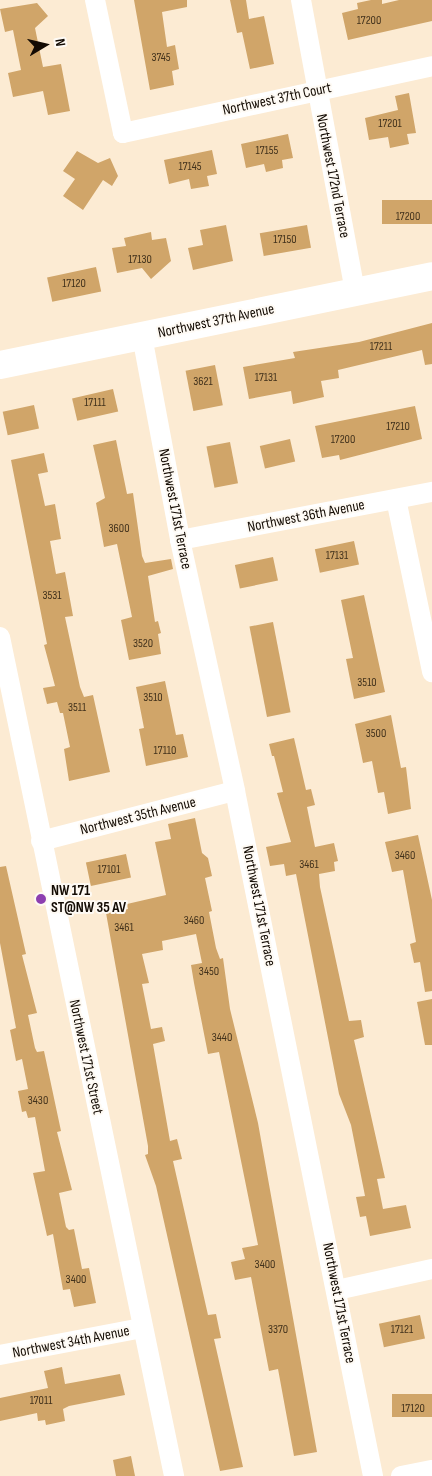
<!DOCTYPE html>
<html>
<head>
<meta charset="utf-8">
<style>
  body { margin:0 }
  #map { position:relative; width:432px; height:1476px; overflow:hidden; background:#fcebd3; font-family:"Sofia Sans Condensed",sans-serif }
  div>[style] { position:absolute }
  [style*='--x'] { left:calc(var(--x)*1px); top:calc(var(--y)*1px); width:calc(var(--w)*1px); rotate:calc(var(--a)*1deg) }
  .building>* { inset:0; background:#d0a569; transform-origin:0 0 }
  .street>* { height:20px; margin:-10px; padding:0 10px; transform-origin:10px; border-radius:10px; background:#fff }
  .secondary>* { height:28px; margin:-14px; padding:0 14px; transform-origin:14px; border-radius:14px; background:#fff }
  .dots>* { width:14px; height:14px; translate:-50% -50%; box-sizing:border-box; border:2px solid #fefaf4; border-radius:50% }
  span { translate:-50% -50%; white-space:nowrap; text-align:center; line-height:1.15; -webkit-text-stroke:4px #fefaf4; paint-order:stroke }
  .number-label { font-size:12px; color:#42321c }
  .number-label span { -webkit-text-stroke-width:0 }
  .street-label { font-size:15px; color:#130b03 }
  .poi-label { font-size:15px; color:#130b03; font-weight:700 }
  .left { translate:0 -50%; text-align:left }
  .north { position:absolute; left:20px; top:20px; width:50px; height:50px; -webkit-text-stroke:4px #fefaf4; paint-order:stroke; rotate:81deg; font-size:14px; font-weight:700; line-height:20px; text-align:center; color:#130b03 }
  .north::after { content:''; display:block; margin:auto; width:18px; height:22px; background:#130b03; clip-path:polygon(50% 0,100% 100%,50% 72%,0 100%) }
</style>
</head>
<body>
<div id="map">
  <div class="building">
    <i style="clip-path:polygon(134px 0,187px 0,187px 7px,162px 12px,167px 47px,175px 45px,179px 69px,172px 71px,174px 85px,150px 90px)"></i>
    <i style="clip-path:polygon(230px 0,246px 0,249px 19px,264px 16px,274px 64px,250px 69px,242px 32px,237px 33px)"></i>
    <i style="clip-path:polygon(371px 0,382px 0,382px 4px,399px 0,432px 0,432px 21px,348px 40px,342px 13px,358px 9px,357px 3px)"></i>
    <i style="clip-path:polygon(37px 3px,48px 16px,35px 28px,43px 67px,61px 64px,70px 111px,48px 115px,43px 91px,13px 97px,8px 73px,21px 70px,13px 30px,5px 32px,0 9px)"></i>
    <i style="clip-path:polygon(409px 93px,416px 133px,407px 134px,409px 144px,390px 148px,388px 137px,369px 140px,365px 118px,398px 110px,395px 96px)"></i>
    <i style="clip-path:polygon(288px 134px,293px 158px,282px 160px,283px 168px,266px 172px,264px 164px,246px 168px,241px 144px)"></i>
    <i style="clip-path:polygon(212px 150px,217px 174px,207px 176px,209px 186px,191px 189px,189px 179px,169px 184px,164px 160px)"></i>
    <i style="clip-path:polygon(77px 151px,98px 163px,110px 158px,118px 176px,112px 186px,103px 180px,83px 210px,63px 196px,75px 179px,63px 171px)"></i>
    <i style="left:432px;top:200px;width:24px;height:50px;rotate:90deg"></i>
    <i style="clip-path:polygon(226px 225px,233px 261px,193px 270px,188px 248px,203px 245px,200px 230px)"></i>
    <i style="left:307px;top:225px;width:23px;height:48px;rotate:80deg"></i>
    <i style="clip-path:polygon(151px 232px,152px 240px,166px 238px,171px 261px,151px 279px,142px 268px,117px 273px,112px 248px,126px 246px,124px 238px)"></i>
    <i style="left:96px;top:267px;width:25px;height:50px;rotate:78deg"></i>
    <i style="clip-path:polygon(432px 323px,432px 364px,425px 365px,422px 350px,338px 370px,339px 378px,321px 381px,324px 397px,293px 404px,291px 391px,249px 399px,243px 367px,295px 358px,293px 352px,359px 342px)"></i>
    <i style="left:215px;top:365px;width:41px;height:30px;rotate:79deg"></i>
    <i style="left:113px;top:389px;width:23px;height:42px;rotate:77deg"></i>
    <i style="left:34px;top:405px;width:24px;height:32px;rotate:78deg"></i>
    <i style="clip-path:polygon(415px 406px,422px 439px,340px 460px,339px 455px,322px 458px,315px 426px)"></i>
    <i style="left:290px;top:439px;width:23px;height:31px;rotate:77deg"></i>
    <i style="clip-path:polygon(116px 440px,127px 494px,133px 493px,142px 556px,145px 563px,171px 559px,173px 569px,148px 576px,155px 622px,158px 621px,161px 633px,158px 634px,161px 654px,129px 660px,121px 620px,132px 617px,117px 544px,104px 547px,96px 503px,105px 498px,93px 445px)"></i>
    <i style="left:230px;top:442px;width:42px;height:24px;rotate:79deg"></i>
    <i style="clip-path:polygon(44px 453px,48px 472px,38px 474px,45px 506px,55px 504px,61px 539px,50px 541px,56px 574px,65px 572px,73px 616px,65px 617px,80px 687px,84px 697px,93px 695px,110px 772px,69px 781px,64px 749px,70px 747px,63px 713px,60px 713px,57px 702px,47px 704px,43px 688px,55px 686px,44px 645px,47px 644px,11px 460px)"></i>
    <i style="left:354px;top:541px;width:24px;height:40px;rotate:78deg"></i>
    <i style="left:273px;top:557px;width:24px;height:39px;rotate:78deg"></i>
    <i style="clip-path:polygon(364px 595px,385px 692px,354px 699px,346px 659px,353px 658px,341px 600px)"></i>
    <i style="left:273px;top:622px;width:92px;height:24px;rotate:79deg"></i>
    <i style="clip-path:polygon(165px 681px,176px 735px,183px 734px,188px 757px,146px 766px,139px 729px,144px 728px,136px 687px)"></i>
    <i style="clip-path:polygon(391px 715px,401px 768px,406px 767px,411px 809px,388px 814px,384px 792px,378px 793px,372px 761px,363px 763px,355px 724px)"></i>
    <i style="clip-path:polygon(294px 738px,306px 790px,311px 789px,315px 805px,307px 807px,315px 847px,334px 843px,338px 861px,334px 862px,335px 871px,319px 874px,320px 887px,349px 1021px,361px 1020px,364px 1037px,354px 1040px,385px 1178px,377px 1179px,383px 1209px,406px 1205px,411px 1228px,370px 1236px,366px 1216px,360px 1217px,356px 1197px,365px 1196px,351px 1125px,339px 1094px,296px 874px,286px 876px,284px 864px,270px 866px,266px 847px,291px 842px,277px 793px,283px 792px,274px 756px,272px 756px,269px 744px)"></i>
    <i style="clip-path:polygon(195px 818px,202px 853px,208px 858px,212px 876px,205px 878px,212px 911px,209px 912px,216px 948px,220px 959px,223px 958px,230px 1009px,258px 1123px,317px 1452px,294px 1456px,278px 1369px,269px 1371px,251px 1277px,235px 1280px,231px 1262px,245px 1259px,242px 1248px,258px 1245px,219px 1052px,208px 1054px,194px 983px,191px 965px,202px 963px,196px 934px,162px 941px,163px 950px,142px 954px,149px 983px,142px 984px,151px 1029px,162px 1027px,165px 1041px,153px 1044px,170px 1141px,177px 1139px,182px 1159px,173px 1161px,208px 1315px,216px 1314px,221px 1338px,214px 1339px,243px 1467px,220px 1471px,156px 1186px,145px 1155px,148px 1154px,148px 1146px,106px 913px,128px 909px,127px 904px,166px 895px,155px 842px,171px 839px,168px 824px)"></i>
    <i style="clip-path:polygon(418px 835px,432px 900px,432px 991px,425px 992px,420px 962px,414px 963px,410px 944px,416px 942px,403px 870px,392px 872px,385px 842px)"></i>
    <i style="left:126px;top:854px;width:24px;height:41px;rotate:78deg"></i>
    <i style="clip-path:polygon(6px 866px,26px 954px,22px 955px,37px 1013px,28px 1015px,35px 1048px,37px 1052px,44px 1051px,61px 1131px,57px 1132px,72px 1190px,59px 1193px,66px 1227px,69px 1230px,74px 1229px,82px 1269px,89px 1268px,96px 1303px,74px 1307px,70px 1289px,63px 1290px,53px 1234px,47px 1236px,33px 1173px,45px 1171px,35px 1117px,28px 1118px,26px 1111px,22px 1112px,18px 1091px,28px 1089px,22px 1059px,16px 1061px,10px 1030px,16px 1028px,0 943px,0 867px)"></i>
    <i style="clip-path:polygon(432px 999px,432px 1045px,425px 1045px,417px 1002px)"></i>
    <i style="left:420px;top:1315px;width:24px;height:42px;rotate:78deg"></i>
    <i style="clip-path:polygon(62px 1367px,65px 1384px,120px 1374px,125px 1395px,69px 1406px,63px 1409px,65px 1421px,46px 1425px,45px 1420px,38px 1421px,37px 1413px,0 1421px,0 1398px,48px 1388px,44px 1371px)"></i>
    <i style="left:432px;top:1394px;width:23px;height:40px;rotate:90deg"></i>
    <i style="clip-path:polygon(131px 1456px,135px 1476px,116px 1476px,113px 1460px)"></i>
  </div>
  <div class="street">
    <i style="--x:95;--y:0;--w:136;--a:78.1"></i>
    <i style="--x:123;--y:133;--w:316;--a:-12.2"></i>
    <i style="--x:301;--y:0;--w:297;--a:79.5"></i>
    <i style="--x:142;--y:336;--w:208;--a:79.4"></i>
    <i style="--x:180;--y:540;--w:257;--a:77.6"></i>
    <i style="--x:235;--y:791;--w:699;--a:78.61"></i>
    <i style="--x:396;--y:499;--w:177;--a:78.2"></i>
    <i style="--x:180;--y:540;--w:257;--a:-10.8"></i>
    <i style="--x:0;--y:637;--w:857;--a:78.28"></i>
    <i style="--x:41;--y:841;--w:200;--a:-14.5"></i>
    <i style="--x:337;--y:1290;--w:97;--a:-12.5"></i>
    <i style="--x:0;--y:1355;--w:145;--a:-10.8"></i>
    <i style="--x:401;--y:1476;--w:32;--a:-11"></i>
  </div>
  <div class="secondary">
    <i style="--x:0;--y:365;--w:441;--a:-11.6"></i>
  </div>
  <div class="dots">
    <i style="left:41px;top:899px;background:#8d3fb0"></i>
  </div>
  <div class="number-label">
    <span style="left:369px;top:21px">17200</span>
    <span style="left:161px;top:58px">3745</span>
    <span style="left:390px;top:124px">17201</span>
    <span style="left:267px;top:151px">17155</span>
    <span style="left:190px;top:167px">17145</span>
    <span style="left:408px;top:217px">17200</span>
    <span style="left:285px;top:240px">17150</span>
    <span style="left:140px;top:260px">17130</span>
    <span style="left:74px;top:284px">17120</span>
    <span style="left:381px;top:347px">17211</span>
    <span style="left:266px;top:378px">17131</span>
    <span style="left:203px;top:382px">3621</span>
    <span style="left:95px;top:403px">17111</span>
    <span style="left:398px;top:427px">17210</span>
    <span style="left:343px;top:440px">17200</span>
    <span style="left:119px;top:529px">3600</span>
    <span style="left:337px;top:556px">17131</span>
    <span style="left:52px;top:596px">3531</span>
    <span style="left:143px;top:644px">3520</span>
    <span style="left:367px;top:683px">3510</span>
    <span style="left:153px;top:698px">3510</span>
    <span style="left:77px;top:708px">3511</span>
    <span style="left:376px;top:734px">3500</span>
    <span style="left:165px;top:751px">17110</span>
    <span style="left:405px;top:856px">3460</span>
    <span style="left:309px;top:865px">3461</span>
    <span style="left:109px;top:870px">17101</span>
    <span style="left:194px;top:921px">3460</span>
    <span style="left:124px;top:928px">3461</span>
    <span style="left:209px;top:972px">3450</span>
    <span style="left:222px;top:1038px">3440</span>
    <span style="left:38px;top:1101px">3430</span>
    <span style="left:265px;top:1265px">3400</span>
    <span style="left:76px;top:1280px">3400</span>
    <span style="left:278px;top:1330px">3370</span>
    <span style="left:402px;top:1330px">17121</span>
    <span style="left:41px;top:1401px">17011</span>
    <span style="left:413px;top:1409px">17120</span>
  </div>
  <div class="street-label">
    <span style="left:277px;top:99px;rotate:-12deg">Northwest 37th Court</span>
    <span style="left:333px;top:176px;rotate:79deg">Northwest 172nd Terrace</span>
    <span style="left:216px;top:321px;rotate:-12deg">Northwest 37th Avenue</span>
    <span style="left:175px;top:509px;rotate:79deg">Northwest 171st Terrace</span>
    <span style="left:306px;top:516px;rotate:-11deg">Northwest 36th Avenue</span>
    <span style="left:138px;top:816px;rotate:-14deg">Northwest 35th Avenue</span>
    <span style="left:259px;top:906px;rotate:79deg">Northwest 171st Terrace</span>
    <span style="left:86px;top:1057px;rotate:78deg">Northwest 171st Street</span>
    <span style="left:339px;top:1303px;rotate:79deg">Northwest 171st Terrace</span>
    <span style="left:71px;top:1342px;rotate:-11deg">Northwest 34th Avenue</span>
  </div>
  <div class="poi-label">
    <span class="left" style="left:51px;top:899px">NW 171<br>ST@NW 35 AV</span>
  </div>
  <div class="north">N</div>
</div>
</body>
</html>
